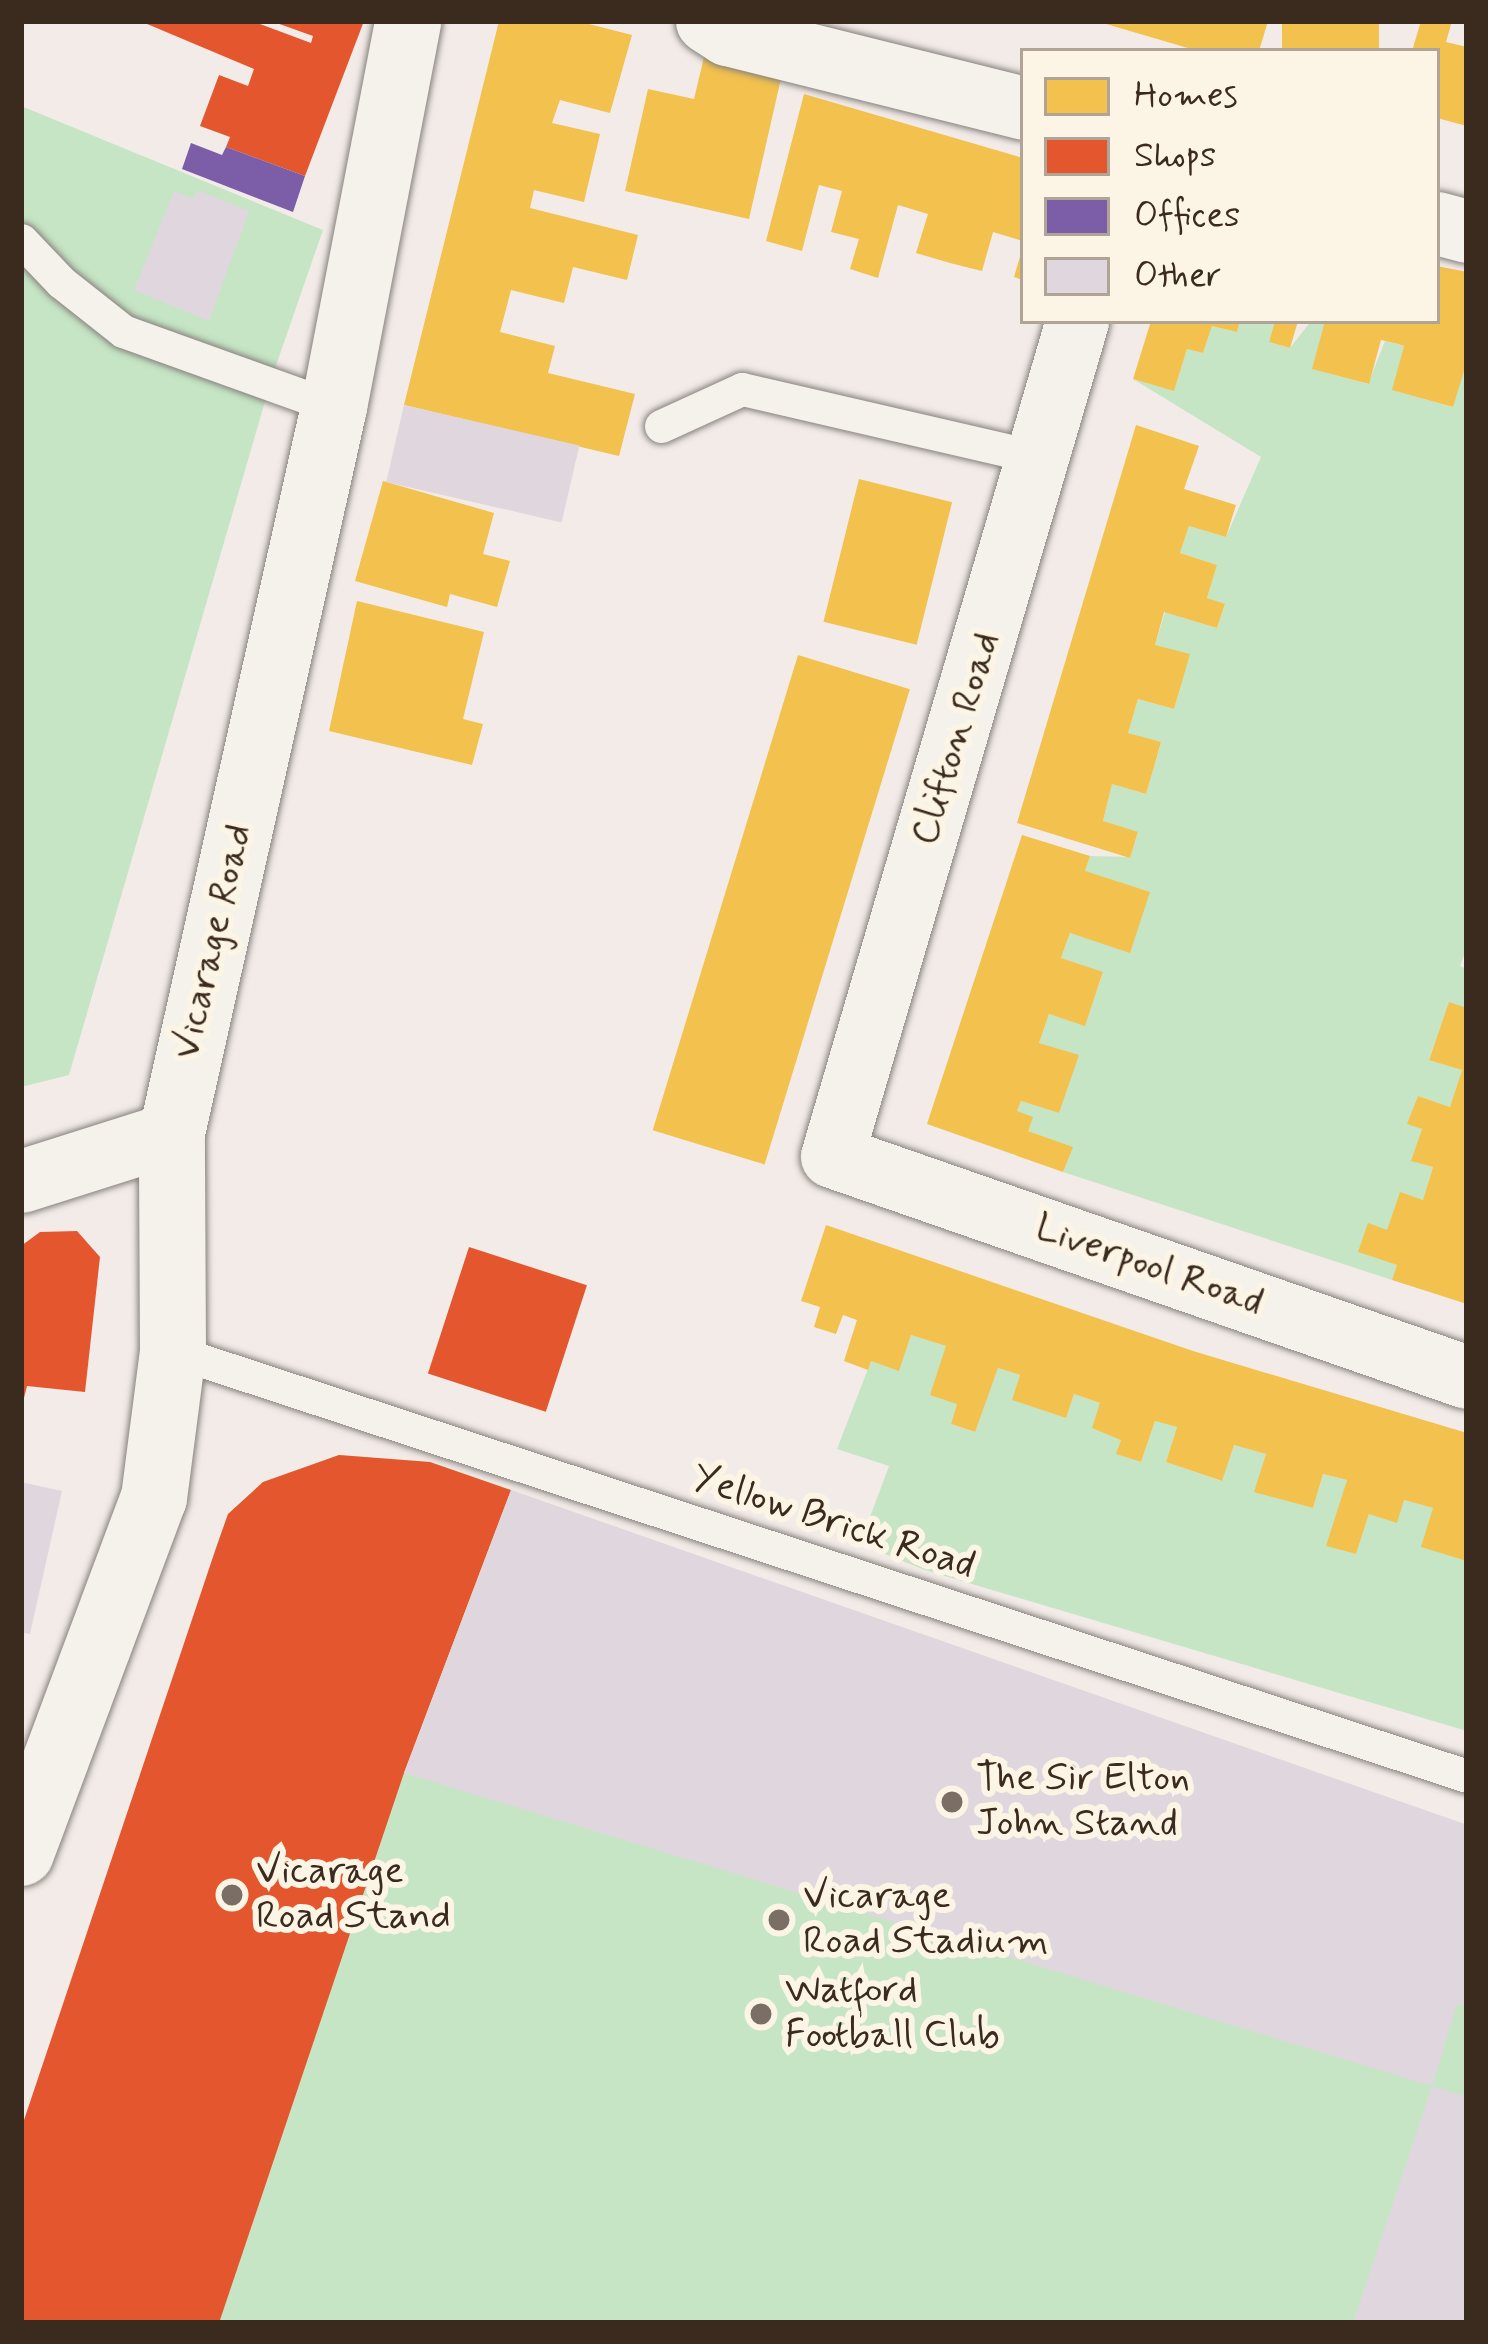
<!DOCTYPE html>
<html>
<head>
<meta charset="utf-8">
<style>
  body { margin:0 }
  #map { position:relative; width:1488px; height:2344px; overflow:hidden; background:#f2ebe8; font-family:Mynerve,sans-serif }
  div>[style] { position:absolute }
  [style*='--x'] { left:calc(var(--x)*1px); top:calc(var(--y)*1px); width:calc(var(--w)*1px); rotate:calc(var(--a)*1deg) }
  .green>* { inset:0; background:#c5e5c5 }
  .homes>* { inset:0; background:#f2c14e; transform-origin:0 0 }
  .shops>* { inset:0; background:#e4572e; transform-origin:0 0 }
  .offices>* { inset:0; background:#7b5ea7 }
  .building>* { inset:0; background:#e0d7de; transform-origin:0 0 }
  .roads { filter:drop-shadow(0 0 3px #88827e) drop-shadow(0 0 3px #88827e) }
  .lane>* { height:33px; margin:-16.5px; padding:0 16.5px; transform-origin:16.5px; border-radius:16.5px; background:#f5f1eb }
  .street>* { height:63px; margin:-31.5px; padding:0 31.5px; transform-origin:31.5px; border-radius:31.5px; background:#f5f1eb }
  .primary>* { height:66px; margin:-33px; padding:0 33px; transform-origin:33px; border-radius:33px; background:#f5f1eb }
  .dots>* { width:33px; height:33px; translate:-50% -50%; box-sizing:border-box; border:6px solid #fcf5e5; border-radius:50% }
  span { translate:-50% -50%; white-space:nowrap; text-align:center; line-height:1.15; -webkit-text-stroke:12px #fcf5e5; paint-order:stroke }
  .street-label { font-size:39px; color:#3b2a1e }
  .poi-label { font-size:39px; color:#3b2a1e }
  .left { translate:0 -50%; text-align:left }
  .frame { position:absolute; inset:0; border:24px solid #3b2a1e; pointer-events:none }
  .legend { position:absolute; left:1020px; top:48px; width:420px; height:276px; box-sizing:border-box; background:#fcf5e5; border:3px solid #afa495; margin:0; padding:15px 21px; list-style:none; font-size:36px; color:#3b2a1e }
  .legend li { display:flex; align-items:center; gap:24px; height:60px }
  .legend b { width:60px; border:3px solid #afa495 }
</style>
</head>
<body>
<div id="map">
  <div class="green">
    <i style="clip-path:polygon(21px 106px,323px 230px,273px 374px,69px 1075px,21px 1087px)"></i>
    <i style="clip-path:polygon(1240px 321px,1275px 321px,1269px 342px,1290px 348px,1311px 321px,1325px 323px,1313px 369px,1368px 384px,1385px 341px,1404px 346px,1393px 390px,1452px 407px,1467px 361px,1467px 947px,1460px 966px,1467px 969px,1467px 1008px,1449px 1003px,1429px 1059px,1462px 1070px,1450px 1107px,1418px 1096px,1408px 1123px,1422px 1129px,1412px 1161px,1433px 1167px,1423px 1200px,1400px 1193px,1387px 1230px,1359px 1252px,1397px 1265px,1392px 1280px,1063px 1172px,1072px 1147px,1028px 1131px,1017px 1111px,1021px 1101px,1059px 1113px,1078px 1056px,1039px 1043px,1049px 1014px,1085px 1025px,1103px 973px,1061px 958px,1070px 933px,1130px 952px,1085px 871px,1090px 856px,1130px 857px,1138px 833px,1103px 821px,1112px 784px,1146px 794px,1154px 767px,1161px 743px,1128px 733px,1138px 699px,1174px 709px,1182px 682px,1189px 655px,1155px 645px,1165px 612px,1217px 628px,1225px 605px,1207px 598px,1217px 565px,1180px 553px,1189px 526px,1226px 537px,1261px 457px,1133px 379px,1174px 391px,1187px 349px,1203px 353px,1212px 326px,1237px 332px)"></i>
    <i style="clip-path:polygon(911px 1335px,946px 1346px,957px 1404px,951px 1424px,974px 1432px,998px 1368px,1020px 1375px,1013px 1400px,1066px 1418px,1074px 1394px,1100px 1403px,1121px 1440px,1117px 1454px,1141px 1462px,1155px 1421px,1177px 1427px,1166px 1462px,1221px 1481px,1234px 1445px,1266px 1454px,1255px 1491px,1313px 1508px,1323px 1474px,1347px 1480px,1327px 1546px,1356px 1554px,1369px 1514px,1404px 1500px,1433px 1508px,1467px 1561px,1467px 1731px,925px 1570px,860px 1544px,889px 1466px,837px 1449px,871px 1361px,899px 1370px)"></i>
    <i style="clip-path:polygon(339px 1455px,430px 1462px,1467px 1825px,1467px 2323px,21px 2323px,168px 1694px,216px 1548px,228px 1514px,263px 1482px)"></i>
  </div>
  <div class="homes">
    <i style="clip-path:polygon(499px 21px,577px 21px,632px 35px,610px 113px,560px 100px,552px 123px,600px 134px,584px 202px,534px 190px,530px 208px,638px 235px,627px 280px,573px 267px,564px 303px,511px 290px,500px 332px,555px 346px,548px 373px,635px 394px,619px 456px,404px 405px)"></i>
    <i style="clip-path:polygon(1096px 21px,1268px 21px,1259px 51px,1198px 51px)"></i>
    <i style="left:1282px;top:21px;width:97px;height:30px"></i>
    <i style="clip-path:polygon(1421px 21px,1452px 21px,1446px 42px,1467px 47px,1467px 126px,1437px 118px,1437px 51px,1412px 51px)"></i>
    <i style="clip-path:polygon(704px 57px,782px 74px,749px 219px,625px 191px,648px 89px,694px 99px)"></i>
    <i style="clip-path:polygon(804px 94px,1023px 158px,1023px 241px,993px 232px,982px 271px,950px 263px,916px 253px,928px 214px,898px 205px,878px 278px,850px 269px,859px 239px,831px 232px,842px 191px,819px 185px,802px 251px,766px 241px)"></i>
    <i style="clip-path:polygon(1022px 250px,1023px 251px,1023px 280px,1014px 277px)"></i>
    <i style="clip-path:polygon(1437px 266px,1467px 272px,1467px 361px,1453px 407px,1392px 390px,1404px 346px,1398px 344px,1381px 340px,1369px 384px,1312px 369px,1325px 321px,1437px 321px)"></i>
    <i style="clip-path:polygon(1151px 321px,1240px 321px,1237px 332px,1212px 326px,1203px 353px,1187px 349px,1174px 391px,1133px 379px)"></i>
    <i style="clip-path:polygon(1275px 321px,1298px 321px,1290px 348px,1269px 342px)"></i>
    <i style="clip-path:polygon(1136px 425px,1199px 446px,1184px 489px,1236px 505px,1226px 537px,1189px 526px,1180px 553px,1217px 565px,1207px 598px,1225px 604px,1217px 628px,1164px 612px,1155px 645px,1190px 654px,1182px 682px,1174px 709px,1138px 699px,1128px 733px,1161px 742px,1154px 767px,1146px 794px,1112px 784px,1103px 821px,1138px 832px,1130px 858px,1017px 823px)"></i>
    <i style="left:859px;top:479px;width:96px;height:147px;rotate:14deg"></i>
    <i style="clip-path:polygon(383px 481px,494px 513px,483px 554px,510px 561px,497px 607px,450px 594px,447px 607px,355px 581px)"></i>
    <i style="clip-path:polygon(357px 601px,484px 632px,463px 719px,483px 724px,472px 765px,329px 731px)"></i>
    <i style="left:798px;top:655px;width:117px;height:497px;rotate:17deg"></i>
    <i style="clip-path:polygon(1022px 835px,1090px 856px,1085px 871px,1150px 892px,1130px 953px,1070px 933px,1061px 958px,1103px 972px,1085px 1026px,1049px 1014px,1039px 1043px,1079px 1055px,1059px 1113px,1021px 1101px,1017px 1111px,1033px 1117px,1028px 1131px,1073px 1147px,1063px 1172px,927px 1124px)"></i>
    <i style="clip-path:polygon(1449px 1002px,1467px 1008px,1467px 1304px,1392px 1280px,1397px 1265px,1358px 1252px,1368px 1223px,1387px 1230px,1400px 1192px,1423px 1200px,1433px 1167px,1411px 1161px,1422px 1129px,1407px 1124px,1418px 1096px,1450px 1107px,1462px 1070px,1429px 1060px)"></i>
    <i style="clip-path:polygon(826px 1225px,1193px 1351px,1467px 1433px,1467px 1561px,1421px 1547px,1433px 1508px,1404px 1500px,1397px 1523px,1369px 1514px,1356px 1554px,1326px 1546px,1347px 1480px,1323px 1474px,1313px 1508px,1254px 1492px,1266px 1454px,1234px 1445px,1222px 1481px,1166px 1462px,1177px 1427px,1155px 1421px,1141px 1462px,1116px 1454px,1121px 1440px,1092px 1428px,1100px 1403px,1074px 1394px,1066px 1418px,1012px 1400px,1020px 1375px,998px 1368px,975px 1432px,951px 1424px,957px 1404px,930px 1395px,946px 1346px,911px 1335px,899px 1371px,871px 1361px,868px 1370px,844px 1361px,857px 1320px,843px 1315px,836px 1334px,814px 1327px,820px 1307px,801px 1301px)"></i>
  </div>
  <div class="shops">
    <i style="clip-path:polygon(140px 21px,252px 21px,311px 43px,313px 36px,271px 21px,364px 21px,305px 176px,226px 147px,230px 137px,200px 126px,219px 75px,248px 86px,254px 69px)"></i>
    <i style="clip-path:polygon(77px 1231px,100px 1257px,85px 1392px,27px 1386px,21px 1410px,21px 1246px,40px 1232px)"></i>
    <i style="left:469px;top:1247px;width:124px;height:133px;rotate:18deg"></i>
    <i style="clip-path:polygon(339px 1455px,430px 1462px,511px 1490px,404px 1773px,219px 2323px,21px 2323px,21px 2129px,216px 1548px,228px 1514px,263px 1482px)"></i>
  </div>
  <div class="offices">
    <i style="clip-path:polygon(191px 143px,222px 155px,226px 147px,305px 176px,293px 212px,182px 169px)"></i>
  </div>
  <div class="building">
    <i style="clip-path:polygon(197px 190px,249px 211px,209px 321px,134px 290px,174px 191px,193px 199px)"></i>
    <i style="left:404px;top:405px;width:180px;height:79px;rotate:13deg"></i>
    <i style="clip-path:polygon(21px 1482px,62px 1491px,30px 1634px,21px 1632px)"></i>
    <i style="clip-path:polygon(511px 1490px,1467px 1825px,1467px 2007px,1457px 2004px,1432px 2086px,404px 1773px)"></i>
    <i style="clip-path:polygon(1432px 2086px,1467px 2097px,1467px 2323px,1353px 2323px)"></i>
  </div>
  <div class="roads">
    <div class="lane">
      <i style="--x:21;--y:240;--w:58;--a:46.4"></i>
      <i style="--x:61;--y:282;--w:79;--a:38.3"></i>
      <i style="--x:123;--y:331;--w:224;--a:19.8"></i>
      <i style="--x:661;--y:426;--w:89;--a:-24.6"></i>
      <i style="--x:742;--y:389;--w:307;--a:13"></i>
      <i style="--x:173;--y:1351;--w:1362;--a:18.18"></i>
    </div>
    <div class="street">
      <i style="--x:707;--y:21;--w:24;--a:33"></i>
      <i style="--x:727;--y:34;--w:305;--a:14"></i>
      <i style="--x:1437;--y:223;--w:31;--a:15"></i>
      <i style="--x:1077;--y:321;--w:870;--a:106.35"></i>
      <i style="--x:832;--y:1156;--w:672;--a:19.19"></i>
      <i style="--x:21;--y:1181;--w:158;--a:-17.6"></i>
    </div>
    <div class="primary">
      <i style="--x:21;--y:1853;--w:379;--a:-69.5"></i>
      <i style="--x:154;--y:1498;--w:148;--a:-82.6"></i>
      <i style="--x:173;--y:1351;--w:218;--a:-90.3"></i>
      <i style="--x:172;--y:1133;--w:744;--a:-77.42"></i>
      <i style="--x:334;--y:407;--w:393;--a:-79.1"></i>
    </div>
  </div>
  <div class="dots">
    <i style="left:952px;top:1802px;background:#7b6e65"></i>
    <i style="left:232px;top:1895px;background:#7b6e65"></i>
    <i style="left:779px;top:1920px;background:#7b6e65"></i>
    <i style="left:761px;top:2014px;background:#7b6e65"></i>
  </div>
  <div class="street-label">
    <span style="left:957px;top:739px;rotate:-73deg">Clifton Road</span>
    <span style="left:214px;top:942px;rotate:-77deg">Vicarage Road</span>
    <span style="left:1149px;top:1266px;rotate:19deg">Liverpool Road</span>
    <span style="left:833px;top:1523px;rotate:18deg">Yellow Brick Road</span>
  </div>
  <div class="poi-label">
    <span class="left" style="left:976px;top:1802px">The Sir Elton<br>John Stand</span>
    <span class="left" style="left:256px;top:1895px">Vicarage<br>Road Stand</span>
    <span class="left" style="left:803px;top:1920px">Vicarage<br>Road Stadium</span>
    <span class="left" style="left:785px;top:2014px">Watford<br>Football Club</span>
  </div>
  <div class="frame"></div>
  <ul class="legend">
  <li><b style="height:33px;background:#f2c14e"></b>Homes</li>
  <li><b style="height:33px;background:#e4572e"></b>Shops</li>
  <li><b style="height:33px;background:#7b5ea7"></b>Offices</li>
  <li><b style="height:33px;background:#e0d7de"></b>Other</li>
  </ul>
</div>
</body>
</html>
